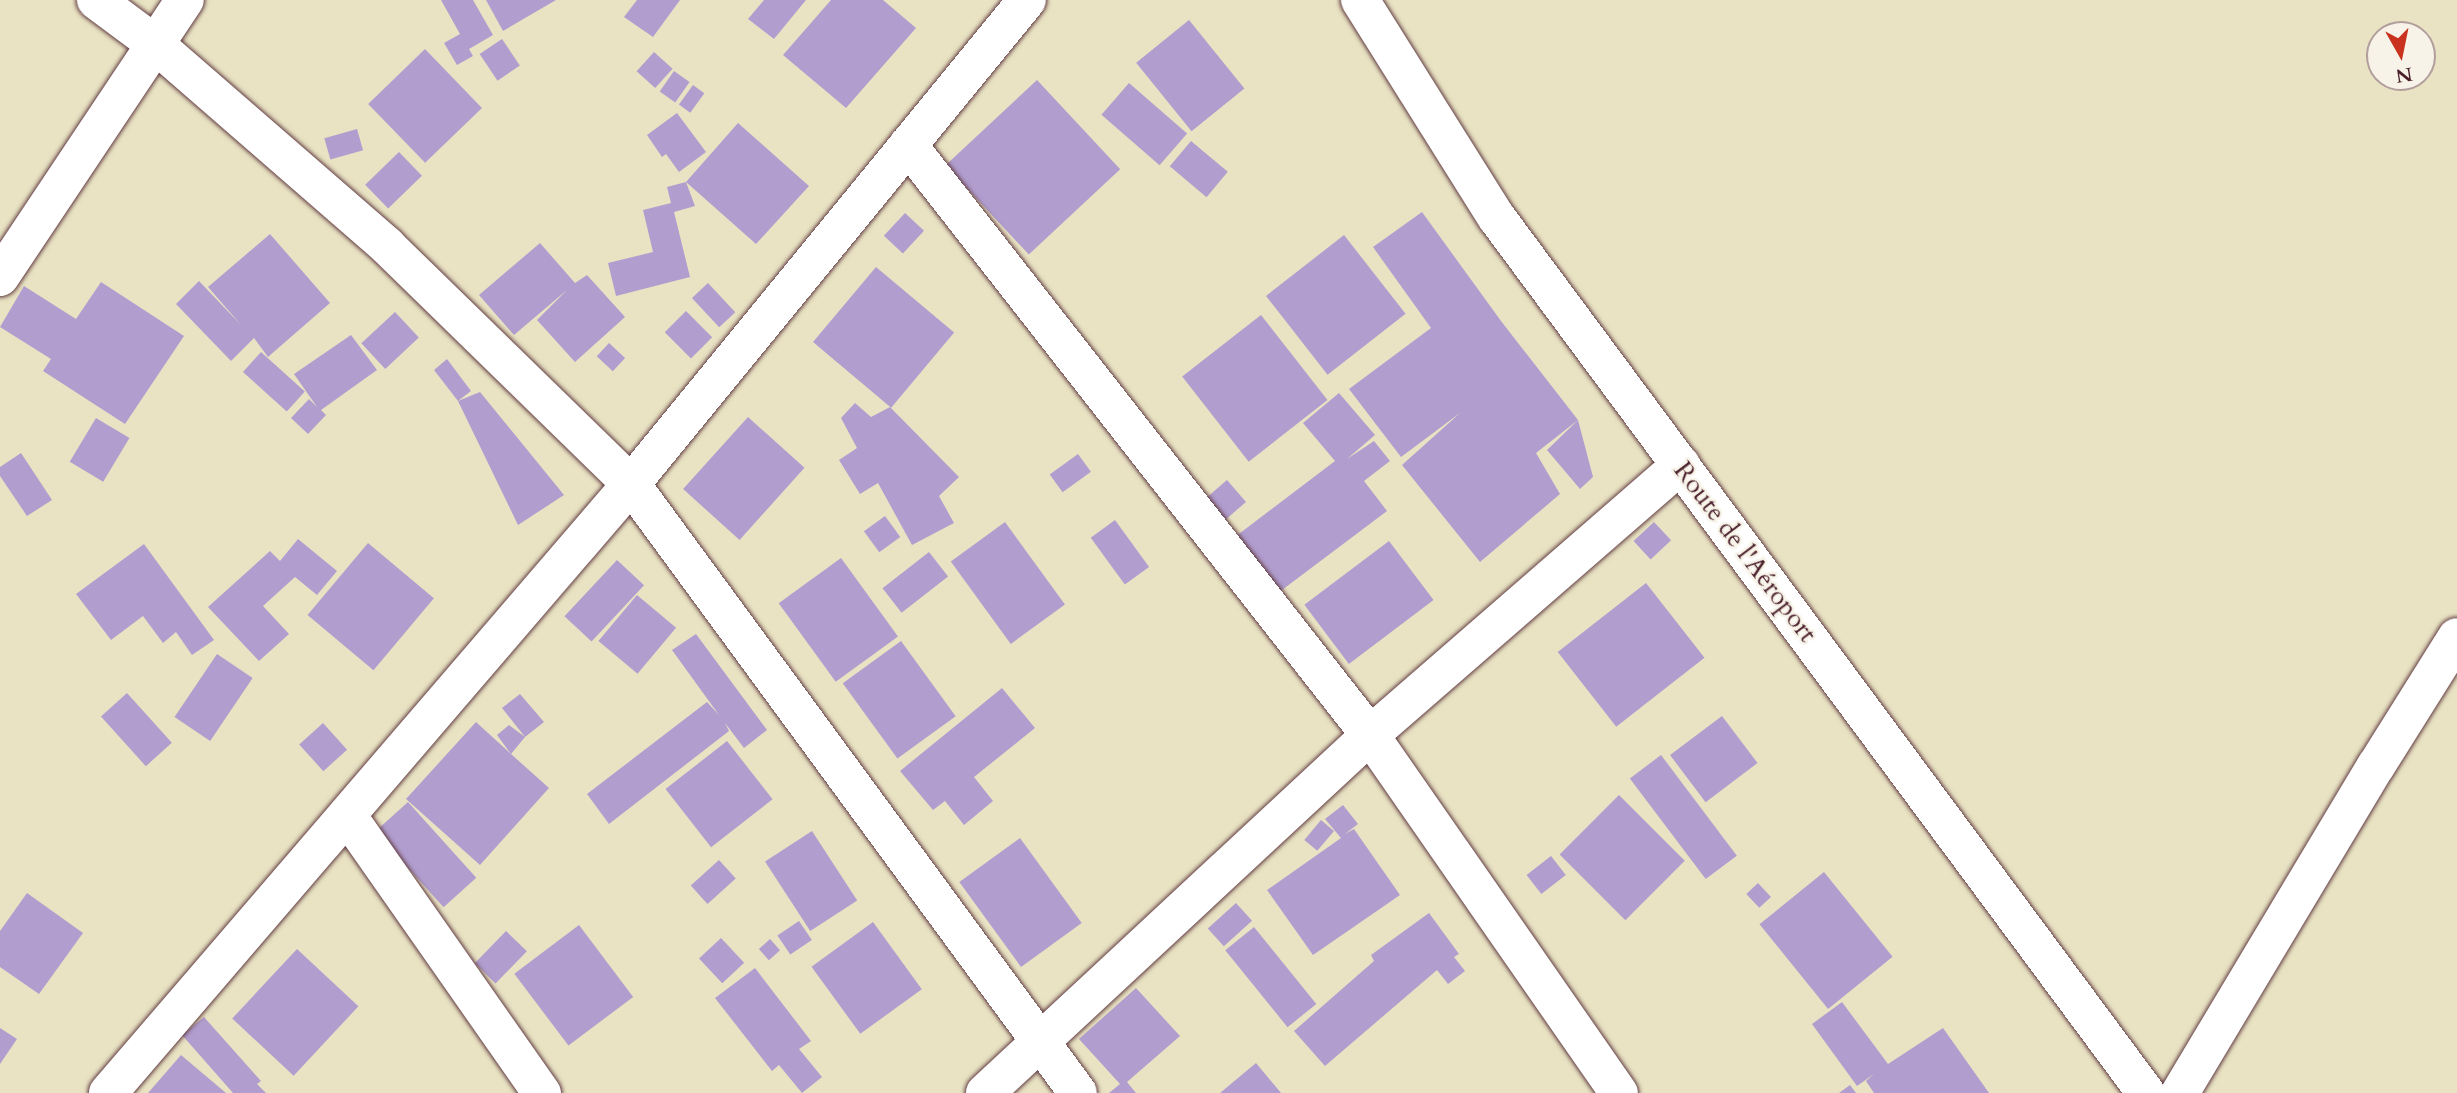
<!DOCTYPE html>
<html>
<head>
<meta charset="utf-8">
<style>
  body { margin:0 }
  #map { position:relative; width:2457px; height:1093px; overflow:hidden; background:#e9e3c3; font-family:Cardo,serif }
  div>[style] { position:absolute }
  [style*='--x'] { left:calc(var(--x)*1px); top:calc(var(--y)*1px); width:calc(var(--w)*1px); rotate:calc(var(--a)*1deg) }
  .building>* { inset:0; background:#b19ecf; transform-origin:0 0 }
  .roads { filter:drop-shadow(0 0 2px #623c42) drop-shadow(0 0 2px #623c42) }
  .minor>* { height:38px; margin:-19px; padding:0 19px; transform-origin:19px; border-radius:19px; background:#fff }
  span { translate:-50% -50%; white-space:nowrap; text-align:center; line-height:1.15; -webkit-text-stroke:5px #f7f3e8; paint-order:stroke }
  .street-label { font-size:26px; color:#4a1f2b }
  .north { position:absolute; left:2366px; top:21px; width:70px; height:70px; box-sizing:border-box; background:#f7f3e8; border:2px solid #b29e9c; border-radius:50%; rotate:171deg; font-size:19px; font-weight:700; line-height:28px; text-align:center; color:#4a1f2b }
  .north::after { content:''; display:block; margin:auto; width:24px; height:32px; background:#c8321e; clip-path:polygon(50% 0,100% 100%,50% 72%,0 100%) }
</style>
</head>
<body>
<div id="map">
  <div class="building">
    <i style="clip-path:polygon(441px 0,473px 0,493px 35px,469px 49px,473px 56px,457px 65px,444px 43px,460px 34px)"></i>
    <i style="clip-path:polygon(486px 0,556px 0,503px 31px)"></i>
    <i style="clip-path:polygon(637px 0,680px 0,653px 37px,624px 17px)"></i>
    <i style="clip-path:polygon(764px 0,806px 0,774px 39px,748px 19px)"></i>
    <i style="clip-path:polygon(831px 0,883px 0,916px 28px,846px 108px,783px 55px)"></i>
    <i style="left:1189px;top:20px;width:88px;height:68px;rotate:51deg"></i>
    <i style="left:502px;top:39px;width:32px;height:27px;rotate:56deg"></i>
    <i style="left:425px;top:49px;width:82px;height:79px;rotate:46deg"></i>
    <i style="left:654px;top:52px;width:25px;height:26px;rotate:42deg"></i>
    <i style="left:674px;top:71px;width:19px;height:25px;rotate:35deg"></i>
    <i style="left:1037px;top:80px;width:122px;height:125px;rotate:47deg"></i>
    <i style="left:1129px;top:83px;width:77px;height:42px;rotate:41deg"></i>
    <i style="left:693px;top:85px;width:14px;height:24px;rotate:36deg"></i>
    <i style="clip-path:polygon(677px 113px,706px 152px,679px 172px,666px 154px,662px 157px,647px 135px)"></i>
    <i style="clip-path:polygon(738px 123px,809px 186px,756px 244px,686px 182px,695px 206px,674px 212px,690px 277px,616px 296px,608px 263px,653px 252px,643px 210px,671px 203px,667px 187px,686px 182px)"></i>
    <i style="left:357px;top:129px;width:22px;height:34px;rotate:74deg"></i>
    <i style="left:1191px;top:141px;width:48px;height:33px;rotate:40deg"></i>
    <i style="left:399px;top:152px;width:33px;height:47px;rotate:46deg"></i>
    <i style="clip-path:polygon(1422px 212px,1501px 321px,1578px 420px,1536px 453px,1560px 494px,1480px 562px,1402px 465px,1460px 413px,1401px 457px,1349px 389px,1431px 328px,1373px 247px)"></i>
    <i style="left:905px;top:213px;width:26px;height:31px;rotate:43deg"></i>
    <i style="clip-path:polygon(270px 234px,330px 303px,268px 357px,254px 338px,231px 361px,176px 304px,199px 281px,241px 325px,208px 287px)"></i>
    <i style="left:1344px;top:235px;width:100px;height:99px;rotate:52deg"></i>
    <i style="clip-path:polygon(540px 243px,575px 283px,587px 275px,625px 317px,575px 362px,537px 320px,567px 290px,514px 335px,479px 295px)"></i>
    <i style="left:876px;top:267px;width:102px;height:98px;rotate:40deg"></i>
    <i style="clip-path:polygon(101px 282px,184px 336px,125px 424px,43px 371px,51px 359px,0 327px,24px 286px,76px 319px)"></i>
    <i style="left:708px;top:283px;width:40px;height:22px;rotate:47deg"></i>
    <i style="left:686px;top:311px;width:37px;height:30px;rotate:45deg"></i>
    <i style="left:395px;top:312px;width:35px;height:46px;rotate:47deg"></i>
    <i style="left:1261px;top:315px;width:108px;height:100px;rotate:52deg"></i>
    <i style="clip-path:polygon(351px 335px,377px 370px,321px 410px,326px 415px,308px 434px,291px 418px,309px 399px,317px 407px,294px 374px)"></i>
    <i style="left:609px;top:343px;width:22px;height:18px;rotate:43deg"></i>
    <i style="left:261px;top:352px;width:59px;height:27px;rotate:42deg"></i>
    <i style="clip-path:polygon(447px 359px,471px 391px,458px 401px,480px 392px,564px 495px,518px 525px,458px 401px,434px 370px)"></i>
    <i style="clip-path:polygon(1339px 393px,1375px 435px,1347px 459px,1374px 441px,1390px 461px,1364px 481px,1387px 511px,1270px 599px,1227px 543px,1335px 461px,1303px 423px)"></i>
    <i style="clip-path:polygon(855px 403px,871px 417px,890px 407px,959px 477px,939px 496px,954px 523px,912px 545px,878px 483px,860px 494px,839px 460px,857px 448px,841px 418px)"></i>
    <i style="left:748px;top:417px;width:76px;height:97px;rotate:42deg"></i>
    <i style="left:96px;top:418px;width:39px;height:51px;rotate:31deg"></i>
    <i style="clip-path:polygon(1578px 420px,1593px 477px,1580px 489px,1547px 450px)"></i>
    <i style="clip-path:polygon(21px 453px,52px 500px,27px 516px,0 476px,0 467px)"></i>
    <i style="left:1078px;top:454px;width:22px;height:35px;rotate:54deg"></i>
    <i style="left:1227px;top:480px;width:29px;height:28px;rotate:49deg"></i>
    <i style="left:885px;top:516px;width:26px;height:26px;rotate:54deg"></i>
    <i style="left:1115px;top:520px;width:58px;height:30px;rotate:54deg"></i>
    <i style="left:1005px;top:522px;width:102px;height:67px;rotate:54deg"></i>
    <i style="left:1654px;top:522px;width:25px;height:28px;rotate:47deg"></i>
    <i style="clip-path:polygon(298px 539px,337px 571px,317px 595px,295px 577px,263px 606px,289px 634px,259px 661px,208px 607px,270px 551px,280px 561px)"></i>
    <i style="left:1389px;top:541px;width:74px;height:106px;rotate:53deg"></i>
    <i style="left:368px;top:543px;width:86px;height:94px;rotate:40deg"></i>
    <i style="clip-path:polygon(144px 544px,214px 640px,192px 655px,176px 632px,163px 643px,143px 616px,111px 640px,76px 594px)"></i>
    <i style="left:929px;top:552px;width:31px;height:59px;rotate:52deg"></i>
    <i style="left:841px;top:558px;width:97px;height:77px;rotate:54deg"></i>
    <i style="left:617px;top:560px;width:37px;height:77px;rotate:43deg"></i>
    <i style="left:1646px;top:583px;width:95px;height:112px;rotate:52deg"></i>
    <i style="left:637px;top:595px;width:51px;height:60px;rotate:40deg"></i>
    <i style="clip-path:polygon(696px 634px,767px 730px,744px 748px,725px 723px,729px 731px,609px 824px,587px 794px,707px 702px,719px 715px,672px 650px)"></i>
    <i style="left:901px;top:641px;width:93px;height:72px;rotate:54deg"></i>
    <i style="left:217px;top:654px;width:43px;height:76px;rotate:34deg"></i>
    <i style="clip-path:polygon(1002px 688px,1035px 728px,974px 777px,993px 801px,964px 825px,945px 801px,933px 810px,900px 771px)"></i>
    <i style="left:127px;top:693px;width:67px;height:35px;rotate:48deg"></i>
    <i style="clip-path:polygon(520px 694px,544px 722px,525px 737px,511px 754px,549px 788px,480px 865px,406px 799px,476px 722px,511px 754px,497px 735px,509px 725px,525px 737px,502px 708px)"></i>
    <i style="left:1722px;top:716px;width:59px;height:65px;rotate:53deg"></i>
    <i style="left:323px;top:723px;width:36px;height:32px;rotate:48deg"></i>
    <i style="left:727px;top:741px;width:74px;height:78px;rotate:52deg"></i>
    <i style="left:1661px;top:755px;width:126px;height:39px;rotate:53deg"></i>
    <i style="left:1619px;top:795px;width:93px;height:84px;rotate:45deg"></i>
    <i style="left:408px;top:802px;width:102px;height:44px;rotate:48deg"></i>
    <i style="clip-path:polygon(1343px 805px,1358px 824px,1345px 834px,1354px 829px,1400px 895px,1313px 955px,1267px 890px,1341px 838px,1325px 819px)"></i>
    <i style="left:1321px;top:820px;width:17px;height:26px;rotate:40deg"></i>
    <i style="left:812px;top:831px;width:83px;height:56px;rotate:57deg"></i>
    <i style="left:1020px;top:838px;width:105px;height:75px;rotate:54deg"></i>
    <i style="left:1551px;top:856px;width:24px;height:31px;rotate:52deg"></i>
    <i style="left:719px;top:860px;width:25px;height:38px;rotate:48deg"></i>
    <i style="left:1824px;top:872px;width:109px;height:83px;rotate:51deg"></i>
    <i style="left:1758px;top:883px;width:19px;height:16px;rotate:47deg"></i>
    <i style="clip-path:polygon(27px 893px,83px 933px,39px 994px,0 967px,0 931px)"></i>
    <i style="left:1236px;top:903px;width:24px;height:38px;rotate:48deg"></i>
    <i style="clip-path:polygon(1429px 913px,1459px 954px,1454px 957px,1465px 971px,1448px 984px,1437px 970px,1325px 1066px,1294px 1031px,1374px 961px,1371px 955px)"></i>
    <i style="left:799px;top:921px;width:23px;height:26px;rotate:56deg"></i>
    <i style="left:873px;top:922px;width:83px;height:76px;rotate:54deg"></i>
    <i style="left:579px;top:925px;width:90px;height:81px;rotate:53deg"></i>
    <i style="left:1254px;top:927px;width:99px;height:37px;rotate:51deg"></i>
    <i style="left:506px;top:931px;width:29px;height:45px;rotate:44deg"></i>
    <i style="left:721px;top:938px;width:34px;height:30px;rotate:47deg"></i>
    <i style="left:770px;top:939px;width:15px;height:15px;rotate:48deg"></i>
    <i style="left:297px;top:949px;width:84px;height:95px;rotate:43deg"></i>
    <i style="clip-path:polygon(755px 968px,811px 1041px,799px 1049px,822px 1077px,802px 1093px,779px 1065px,772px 1071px,715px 998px)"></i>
    <i style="clip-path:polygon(1136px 988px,1180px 1036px,1127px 1082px,1136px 1093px,1109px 1093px,1120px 1084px,1079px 1039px)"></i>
    <i style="clip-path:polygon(1842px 1002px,1888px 1064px,1943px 1028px,1989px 1093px,1874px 1093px,1866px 1081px,1874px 1074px,1857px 1086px,1812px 1024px)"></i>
    <i style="clip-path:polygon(204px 1017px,261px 1081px,257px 1084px,266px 1093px,233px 1093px,182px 1035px)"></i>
    <i style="clip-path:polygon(0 1028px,17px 1039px,0 1064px)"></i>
    <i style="clip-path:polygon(181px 1055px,226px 1093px,148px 1093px)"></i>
    <i style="clip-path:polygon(1256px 1063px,1281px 1093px,1220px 1093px)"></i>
    <i style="clip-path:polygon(1850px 1085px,1856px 1093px,1839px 1093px)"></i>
  </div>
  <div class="roads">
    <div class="minor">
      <i style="--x:96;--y:0;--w:74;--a:36.7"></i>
      <i style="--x:155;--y:44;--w:308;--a:41"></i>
      <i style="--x:387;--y:246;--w:341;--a:44.3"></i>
      <i style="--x:631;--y:484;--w:755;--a:53.72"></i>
      <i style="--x:1360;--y:0;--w:257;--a:57.9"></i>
      <i style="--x:1497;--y:218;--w:1089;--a:53.44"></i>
      <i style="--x:908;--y:145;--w:749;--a:51.94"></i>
      <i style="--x:1370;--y:735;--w:436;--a:55.2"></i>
      <i style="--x:0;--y:277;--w:333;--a:-56.3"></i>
      <i style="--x:347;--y:815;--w:340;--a:55"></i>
      <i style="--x:108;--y:1093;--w:803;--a:-49.34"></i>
      <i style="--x:631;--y:484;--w:625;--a:-50.71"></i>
      <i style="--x:985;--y:1093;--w:526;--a:-42.92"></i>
      <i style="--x:1370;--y:735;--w:412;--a:-41"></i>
      <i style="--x:2180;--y:1093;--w:381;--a:-59.1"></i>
      <i style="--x:2376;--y:766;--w:152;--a:-57.9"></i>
    </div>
  </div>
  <div class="street-label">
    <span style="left:1745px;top:552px;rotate:53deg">Route de l'Aéroport</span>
  </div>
  <div class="north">N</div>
</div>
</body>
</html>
